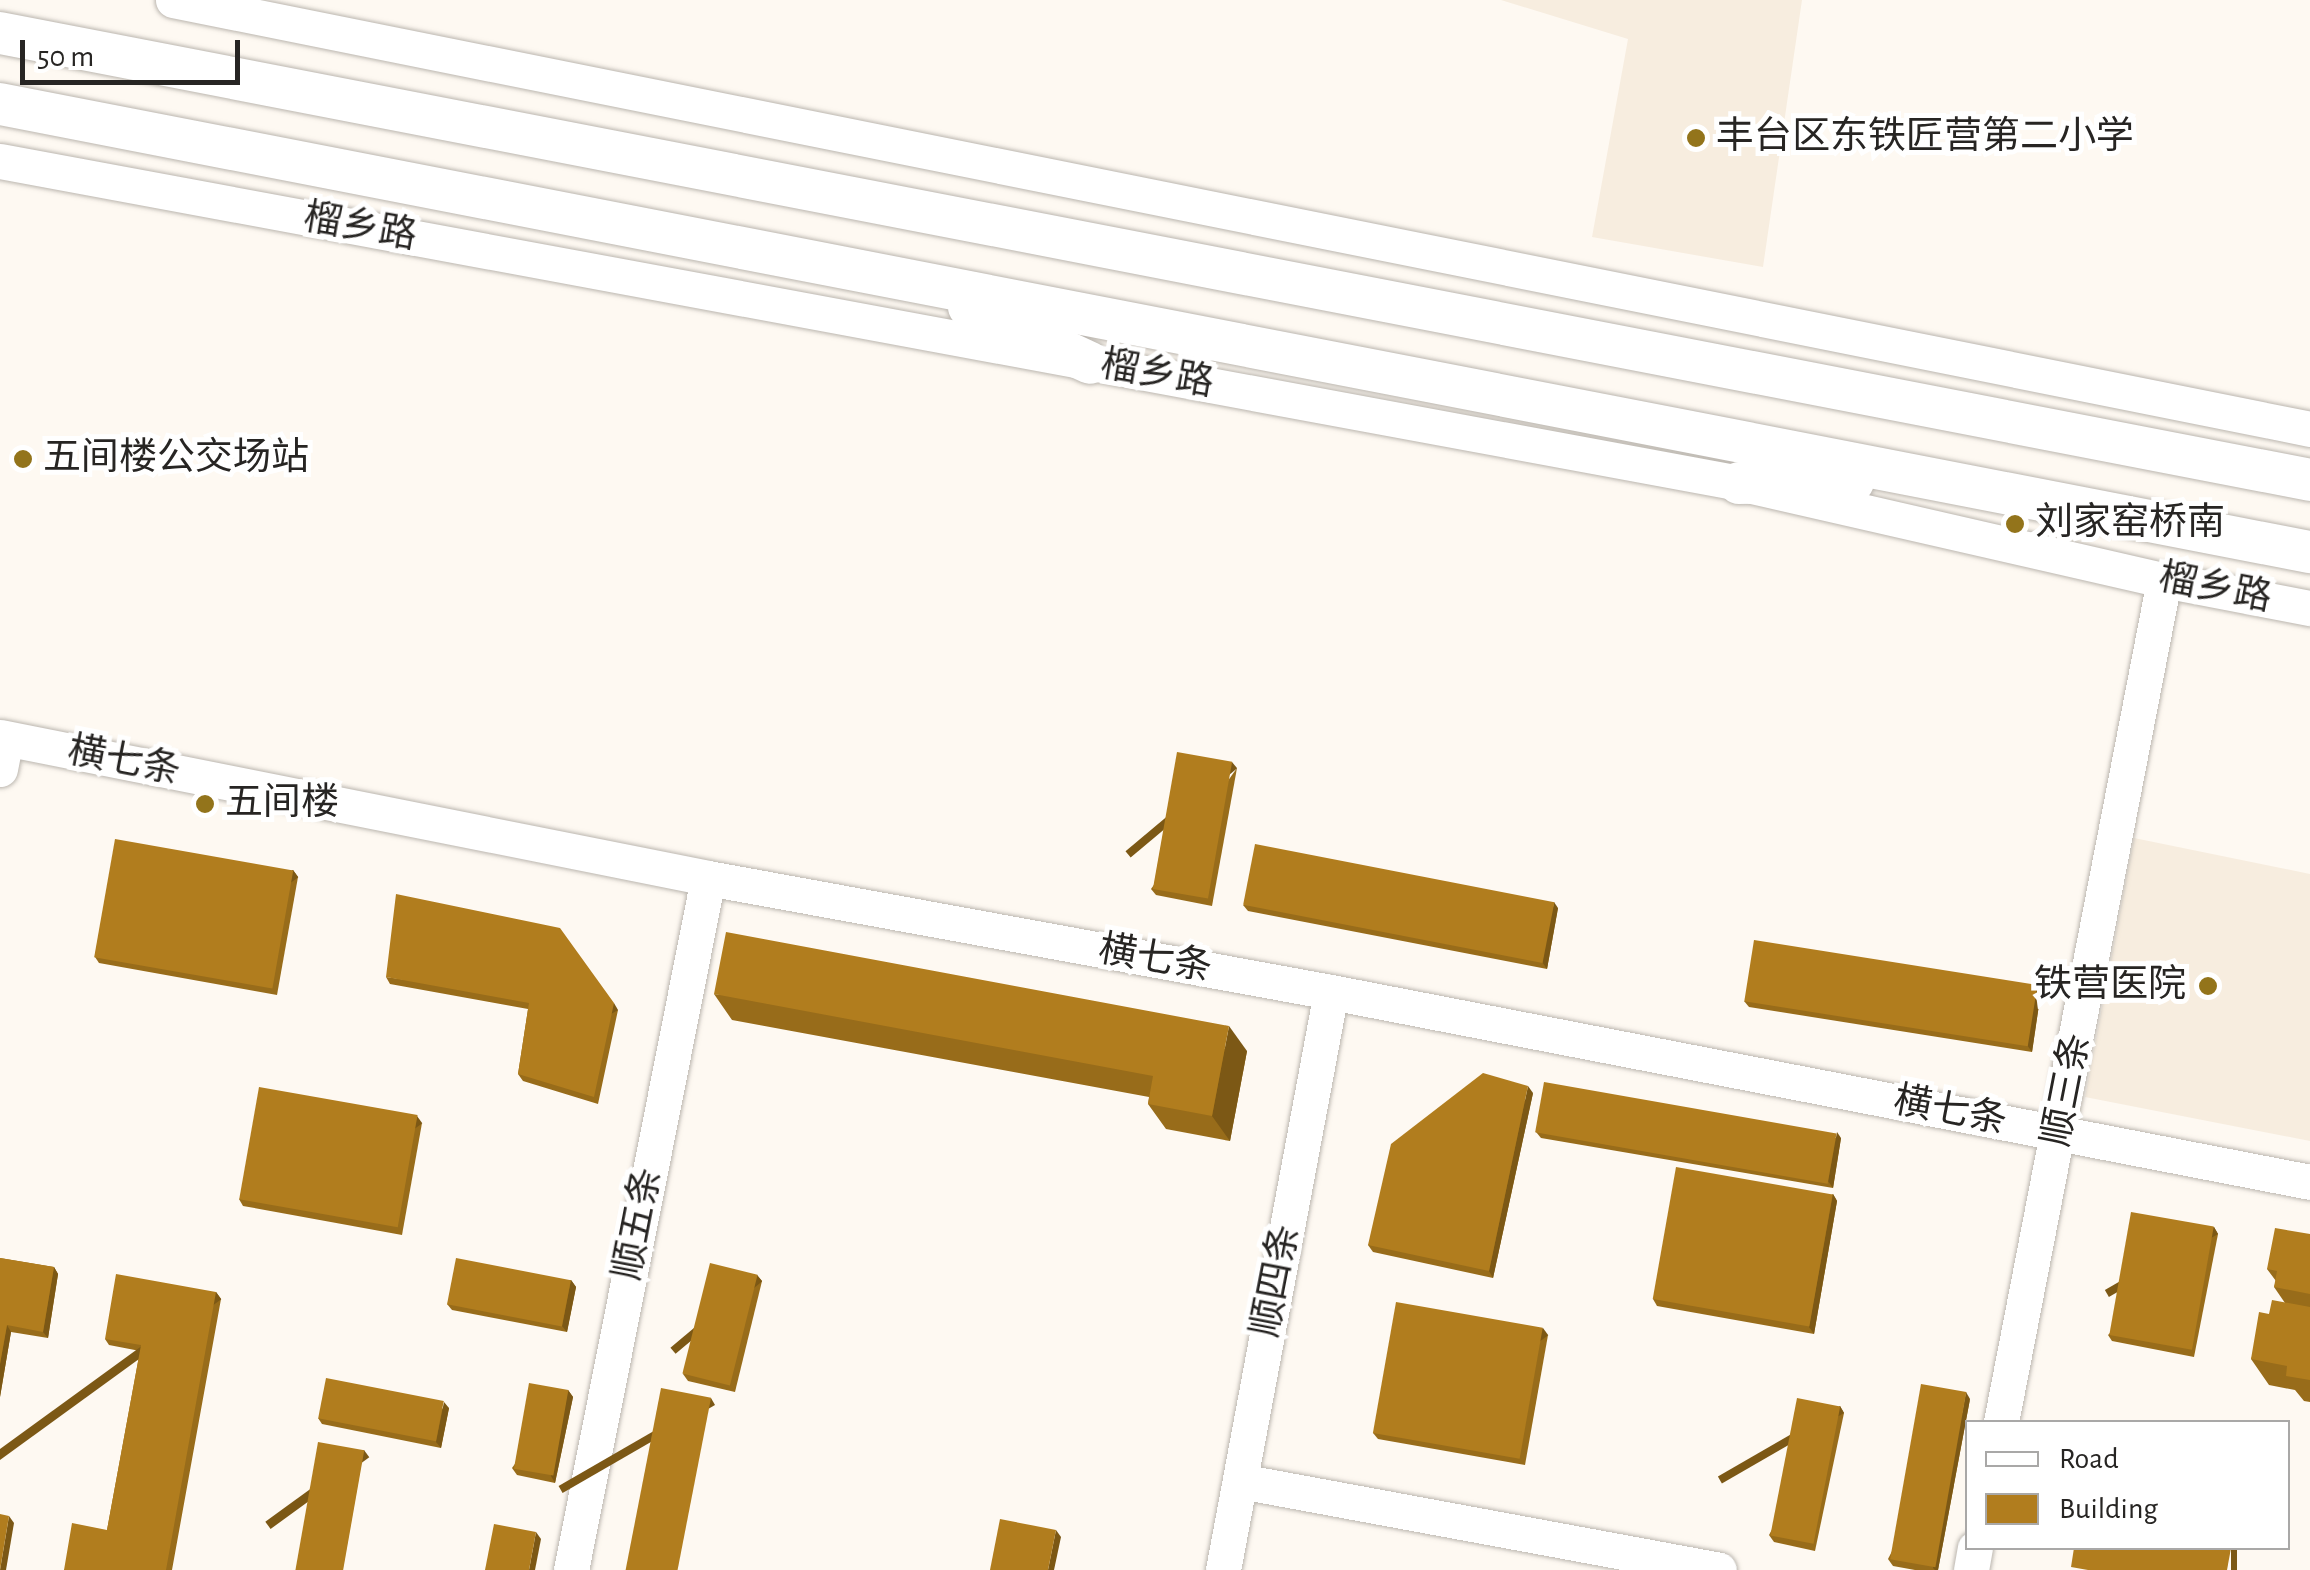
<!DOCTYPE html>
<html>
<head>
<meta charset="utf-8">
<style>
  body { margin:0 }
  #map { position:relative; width:2310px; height:1570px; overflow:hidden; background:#fef9f2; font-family:"Alegreya Sans","Noto Sans SC",sans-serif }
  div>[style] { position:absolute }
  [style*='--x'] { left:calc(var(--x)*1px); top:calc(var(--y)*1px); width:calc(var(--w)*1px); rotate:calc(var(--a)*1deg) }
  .built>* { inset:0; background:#f7eddf }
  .roads { filter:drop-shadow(0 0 2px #bbb6af) drop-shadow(0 0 2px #bbb6af) }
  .minor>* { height:35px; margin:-17.5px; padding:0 17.5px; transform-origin:17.5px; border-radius:17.5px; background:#fff }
  .major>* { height:42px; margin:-21px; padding:0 21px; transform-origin:21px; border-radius:21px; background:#fff }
  .wall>* { inset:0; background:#986c1a }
  .shaded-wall>* { inset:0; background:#7c5815; transform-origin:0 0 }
  .building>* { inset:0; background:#b17d1e; transform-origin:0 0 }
  .dots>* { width:28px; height:28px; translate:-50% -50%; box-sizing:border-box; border:5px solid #fff; border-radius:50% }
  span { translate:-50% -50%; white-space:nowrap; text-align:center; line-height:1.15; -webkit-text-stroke:10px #fff; paint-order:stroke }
  .poi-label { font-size:38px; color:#272523 }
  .left { translate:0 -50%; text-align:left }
  .right { translate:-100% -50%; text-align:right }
  .street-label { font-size:38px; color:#272523 }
  .legend { position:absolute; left:1965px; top:1420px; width:325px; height:130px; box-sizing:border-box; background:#fff; border:2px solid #a9a8a7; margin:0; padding:12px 18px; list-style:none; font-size:30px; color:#272523 }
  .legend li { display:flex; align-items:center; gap:20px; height:50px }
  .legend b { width:50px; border:2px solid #a9a8a7 }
  .scale { position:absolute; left:20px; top:40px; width:220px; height:45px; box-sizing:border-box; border:5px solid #272523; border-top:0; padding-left:12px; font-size:30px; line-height:35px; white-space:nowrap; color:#272523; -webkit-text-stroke:8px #fff; paint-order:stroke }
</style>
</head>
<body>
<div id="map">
  <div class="built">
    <i style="clip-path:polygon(1501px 0,1802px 0,1763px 267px,1592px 237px,1628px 39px)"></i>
    <i style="clip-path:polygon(2134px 838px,2310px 874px,2310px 1141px,2085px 1097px)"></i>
  </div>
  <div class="roads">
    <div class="minor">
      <i style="--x:173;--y:0;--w:2180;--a:11.35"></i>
      <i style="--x:0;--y:161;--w:1769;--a:10.49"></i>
      <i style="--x:1739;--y:483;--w:436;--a:12.9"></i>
      <i style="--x:2164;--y:580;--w:149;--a:10.9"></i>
      <i style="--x:0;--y:737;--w:722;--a:11.26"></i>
      <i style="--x:708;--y:878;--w:633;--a:10.37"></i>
      <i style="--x:1331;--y:992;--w:997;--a:10.98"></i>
      <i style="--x:0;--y:769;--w:31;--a:-79"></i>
      <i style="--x:2001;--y:1422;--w:858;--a:-79.04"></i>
      <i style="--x:1240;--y:1481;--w:487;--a:10.5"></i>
      <i style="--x:571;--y:1570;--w:705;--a:-78.8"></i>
      <i style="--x:1223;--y:1570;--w:588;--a:-79.42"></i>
      <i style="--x:1971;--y:1570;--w:22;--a:-80"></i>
    </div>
    <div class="major">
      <i style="--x:0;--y:33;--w:2353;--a:10.95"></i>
      <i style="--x:0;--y:104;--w:2353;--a:10.98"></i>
      <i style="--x:969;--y:307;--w:133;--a:24.8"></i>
      <i style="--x:1739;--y:483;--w:114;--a:-0.5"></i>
    </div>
  </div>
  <div class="wall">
    <i style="clip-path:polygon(1237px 768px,1212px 906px,1156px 895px,1151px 889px)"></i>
    <i style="clip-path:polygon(293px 870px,298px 877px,277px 995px,99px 963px,95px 957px)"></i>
    <i style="clip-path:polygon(1243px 905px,1558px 908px,1547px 969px,1248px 911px)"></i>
    <i style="clip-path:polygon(386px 977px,618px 1010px,598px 1104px,523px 1081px,518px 1074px,528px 1009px,390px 984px)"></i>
    <i style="clip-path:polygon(2041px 991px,2032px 1052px,1749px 1007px,1744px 1001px)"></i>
    <i style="clip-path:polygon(714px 994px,1247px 1051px,1230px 1141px,1166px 1129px,1148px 1104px,1149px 1097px,732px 1020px)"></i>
    <i style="clip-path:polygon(1533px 1093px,1493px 1278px,1373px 1252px,1368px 1245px)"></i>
    <i style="clip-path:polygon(422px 1123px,402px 1235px,243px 1206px,239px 1199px)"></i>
    <i style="clip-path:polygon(1536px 1132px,1841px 1138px,1833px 1188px,1541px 1138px)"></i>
    <i style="clip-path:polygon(1833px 1194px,1837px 1201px,1814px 1334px,1657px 1306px,1653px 1299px)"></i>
    <i style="clip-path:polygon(2214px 1227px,2218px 1234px,2194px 1357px,2112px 1341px,2108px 1335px)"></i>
    <i style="clip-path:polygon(2310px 1234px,2310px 1402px,2304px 1401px,2295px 1390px,2269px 1385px,2251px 1359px,2269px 1314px,2285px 1303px,2274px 1287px,2276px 1281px,2267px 1269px)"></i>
    <i style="clip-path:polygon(0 1258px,54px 1267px,58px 1274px,48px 1338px,11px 1332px,0 1397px)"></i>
    <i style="clip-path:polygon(757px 1275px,762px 1281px,735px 1392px,688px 1381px,683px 1374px)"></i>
    <i style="clip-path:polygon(571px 1280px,576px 1287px,567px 1332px,452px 1310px,447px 1304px)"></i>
    <i style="clip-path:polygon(216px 1292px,221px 1299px,172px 1570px,64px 1570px,107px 1530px,140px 1351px,109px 1345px,105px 1339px)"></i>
    <i style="clip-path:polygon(1548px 1335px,1525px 1465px,1378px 1439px,1373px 1433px)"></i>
    <i style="clip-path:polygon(568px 1390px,573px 1397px,555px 1483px,517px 1475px,512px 1468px)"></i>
    <i style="clip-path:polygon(1970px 1399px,1938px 1570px,1915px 1570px,1893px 1566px,1888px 1559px)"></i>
    <i style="clip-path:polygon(1840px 1406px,1844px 1413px,1815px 1551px,1774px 1542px,1769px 1535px)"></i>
    <i style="clip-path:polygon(449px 1408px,441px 1448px,322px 1424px,318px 1418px)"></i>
  </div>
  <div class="shaded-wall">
    <i style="left:1232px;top:762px;width:8px;height:139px;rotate:50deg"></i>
    <i style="left:293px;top:870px;width:9px;height:120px;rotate:54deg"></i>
    <i style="clip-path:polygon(1554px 902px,1558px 908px,1547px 969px,1542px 962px)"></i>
    <i style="clip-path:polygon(2037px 985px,2041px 991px,2032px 1052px,2027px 1045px)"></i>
    <i style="left:614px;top:1003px;width:8px;height:96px;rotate:60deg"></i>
    <i style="clip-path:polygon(1229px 1026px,1247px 1051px,1230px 1141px,1212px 1116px)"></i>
    <i style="clip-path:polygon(1528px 1086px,1533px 1093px,1493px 1278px,1489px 1271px)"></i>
    <i style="left:417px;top:1116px;width:9px;height:114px;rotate:54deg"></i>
    <i style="clip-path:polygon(1837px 1132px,1841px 1138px,1833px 1188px,1828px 1181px)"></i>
    <i style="clip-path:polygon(1833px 1194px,1837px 1201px,1814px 1334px,1809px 1327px)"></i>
    <i style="left:2214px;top:1227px;width:8px;height:126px;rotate:60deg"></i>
    <i style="clip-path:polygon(54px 1267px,58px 1274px,48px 1338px,43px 1332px)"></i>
    <i style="left:757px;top:1275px;width:8px;height:113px;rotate:50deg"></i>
    <i style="clip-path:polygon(571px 1280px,576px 1287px,567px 1332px,562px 1326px)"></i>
    <i style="left:216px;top:1292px;width:9px;height:282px;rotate:54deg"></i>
    <i style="clip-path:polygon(7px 1325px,11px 1332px,0 1397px,0 1364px)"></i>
    <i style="left:1543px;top:1328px;width:9px;height:133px;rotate:54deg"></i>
    <i style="clip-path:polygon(568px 1390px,573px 1397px,555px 1483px,551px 1476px)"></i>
    <i style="clip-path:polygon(1966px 1392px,1970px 1399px,1938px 1570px,1935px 1570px,1933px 1568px)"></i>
    <i style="left:711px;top:1398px;width:8px;height:176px;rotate:60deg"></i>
    <i style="clip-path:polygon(444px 1402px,449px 1408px,441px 1448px,436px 1442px)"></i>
    <i style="left:1840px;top:1406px;width:8px;height:141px;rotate:60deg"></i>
    <i style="left:364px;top:1450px;width:9px;height:122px;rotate:54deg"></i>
    <i style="clip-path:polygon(9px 1516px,14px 1523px,6px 1570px,0 1570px)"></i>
    <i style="clip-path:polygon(1056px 1530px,1061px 1537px,1054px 1570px,1048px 1570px)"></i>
    <i style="clip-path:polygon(536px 1532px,541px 1539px,535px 1570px,529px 1570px)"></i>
    <i style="left:2231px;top:1548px;width:6px;height:22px"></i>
  </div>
  <div class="building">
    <i style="left:1177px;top:752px;width:56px;height:139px;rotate:10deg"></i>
    <i style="left:115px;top:839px;width:181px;height:120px;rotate:10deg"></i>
    <i style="left:1255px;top:844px;width:305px;height:62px;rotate:11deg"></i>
    <i style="clip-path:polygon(396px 894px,560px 928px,614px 1003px,594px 1097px,518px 1074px,529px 1003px,386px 977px)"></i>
    <i style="clip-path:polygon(726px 932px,1229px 1026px,1212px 1116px,1148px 1104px,1153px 1076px,714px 994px)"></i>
    <i style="left:1754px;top:940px;width:287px;height:62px;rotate:9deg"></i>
    <i style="clip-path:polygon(1483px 1073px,1528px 1086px,1489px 1271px,1368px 1245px,1391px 1144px)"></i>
    <i style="left:1544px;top:1082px;width:297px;height:51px;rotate:10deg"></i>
    <i style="left:259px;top:1087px;width:161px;height:114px;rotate:10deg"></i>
    <i style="left:1676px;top:1167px;width:159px;height:134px;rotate:10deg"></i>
    <i style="left:2131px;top:1212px;width:84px;height:125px;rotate:10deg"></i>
    <i style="clip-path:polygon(2275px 1228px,2310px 1234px,2310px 1294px,2274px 1287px,2277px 1271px,2267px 1269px)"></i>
    <i style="clip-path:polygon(0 1258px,54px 1267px,43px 1332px,7px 1325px,0 1364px)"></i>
    <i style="left:456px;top:1258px;width:117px;height:47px;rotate:11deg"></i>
    <i style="left:710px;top:1263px;width:49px;height:114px;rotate:14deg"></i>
    <i style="clip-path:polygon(116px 1274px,216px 1292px,166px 1570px,64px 1570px,72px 1523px,107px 1530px,141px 1345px,105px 1339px)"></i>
    <i style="clip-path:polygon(2272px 1300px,2310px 1307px,2310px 1380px,2286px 1376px,2287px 1366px,2251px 1359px,2259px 1312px,2269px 1314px)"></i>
    <i style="left:1396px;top:1302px;width:149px;height:133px;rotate:10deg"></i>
    <i style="left:326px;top:1378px;width:120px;height:41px;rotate:11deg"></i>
    <i style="left:529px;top:1383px;width:40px;height:87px;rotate:10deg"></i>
    <i style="left:1921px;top:1384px;width:46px;height:178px;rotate:10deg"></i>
    <i style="left:661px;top:1388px;width:51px;height:186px;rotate:11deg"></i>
    <i style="left:1797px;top:1398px;width:44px;height:140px;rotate:11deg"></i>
    <i style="left:318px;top:1442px;width:47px;height:130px;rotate:10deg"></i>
    <i style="clip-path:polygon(0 1514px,9px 1516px,0 1570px)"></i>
    <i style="clip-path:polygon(1000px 1519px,1056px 1530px,1048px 1570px,990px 1570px)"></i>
    <i style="clip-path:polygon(494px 1524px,536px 1532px,529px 1570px,485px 1570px)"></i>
    <i style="clip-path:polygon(2074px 1548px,2231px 1548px,2227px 1570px,2088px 1570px,2071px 1567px)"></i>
  </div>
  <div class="dots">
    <i style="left:1696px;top:138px;background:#93741b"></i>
    <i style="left:23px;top:459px;background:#93741b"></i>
    <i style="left:2015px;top:524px;background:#93741b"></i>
    <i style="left:205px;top:804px;background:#93741b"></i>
    <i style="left:2208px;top:986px;background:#93741b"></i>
  </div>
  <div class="poi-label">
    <span class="left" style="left:1716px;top:138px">丰台区东铁匠营第二小学</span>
    <span class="left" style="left:43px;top:459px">五间楼公交场站</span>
    <span class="left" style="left:2035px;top:524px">刘家窑桥南</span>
    <span class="left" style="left:225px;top:804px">五间楼</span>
    <span class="right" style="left:2186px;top:986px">铁营医院</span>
  </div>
  <div class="street-label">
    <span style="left:360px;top:228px;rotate:10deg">榴乡路</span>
    <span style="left:1157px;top:375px;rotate:10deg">榴乡路</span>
    <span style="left:2215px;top:589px;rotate:11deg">榴乡路</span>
    <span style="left:124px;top:762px;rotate:11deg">横七条</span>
    <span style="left:1155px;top:960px;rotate:10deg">横七条</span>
    <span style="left:2068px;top:1090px;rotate:-79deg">顺三条</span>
    <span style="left:1950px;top:1112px;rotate:11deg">横七条</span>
    <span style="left:639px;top:1224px;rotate:-79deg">顺五条</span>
    <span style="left:1277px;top:1281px;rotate:-79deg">顺四条</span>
  </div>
  <ul class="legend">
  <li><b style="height:12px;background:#fff"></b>Road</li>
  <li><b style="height:28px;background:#b17d1e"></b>Building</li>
  </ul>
  <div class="scale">50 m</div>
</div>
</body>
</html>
